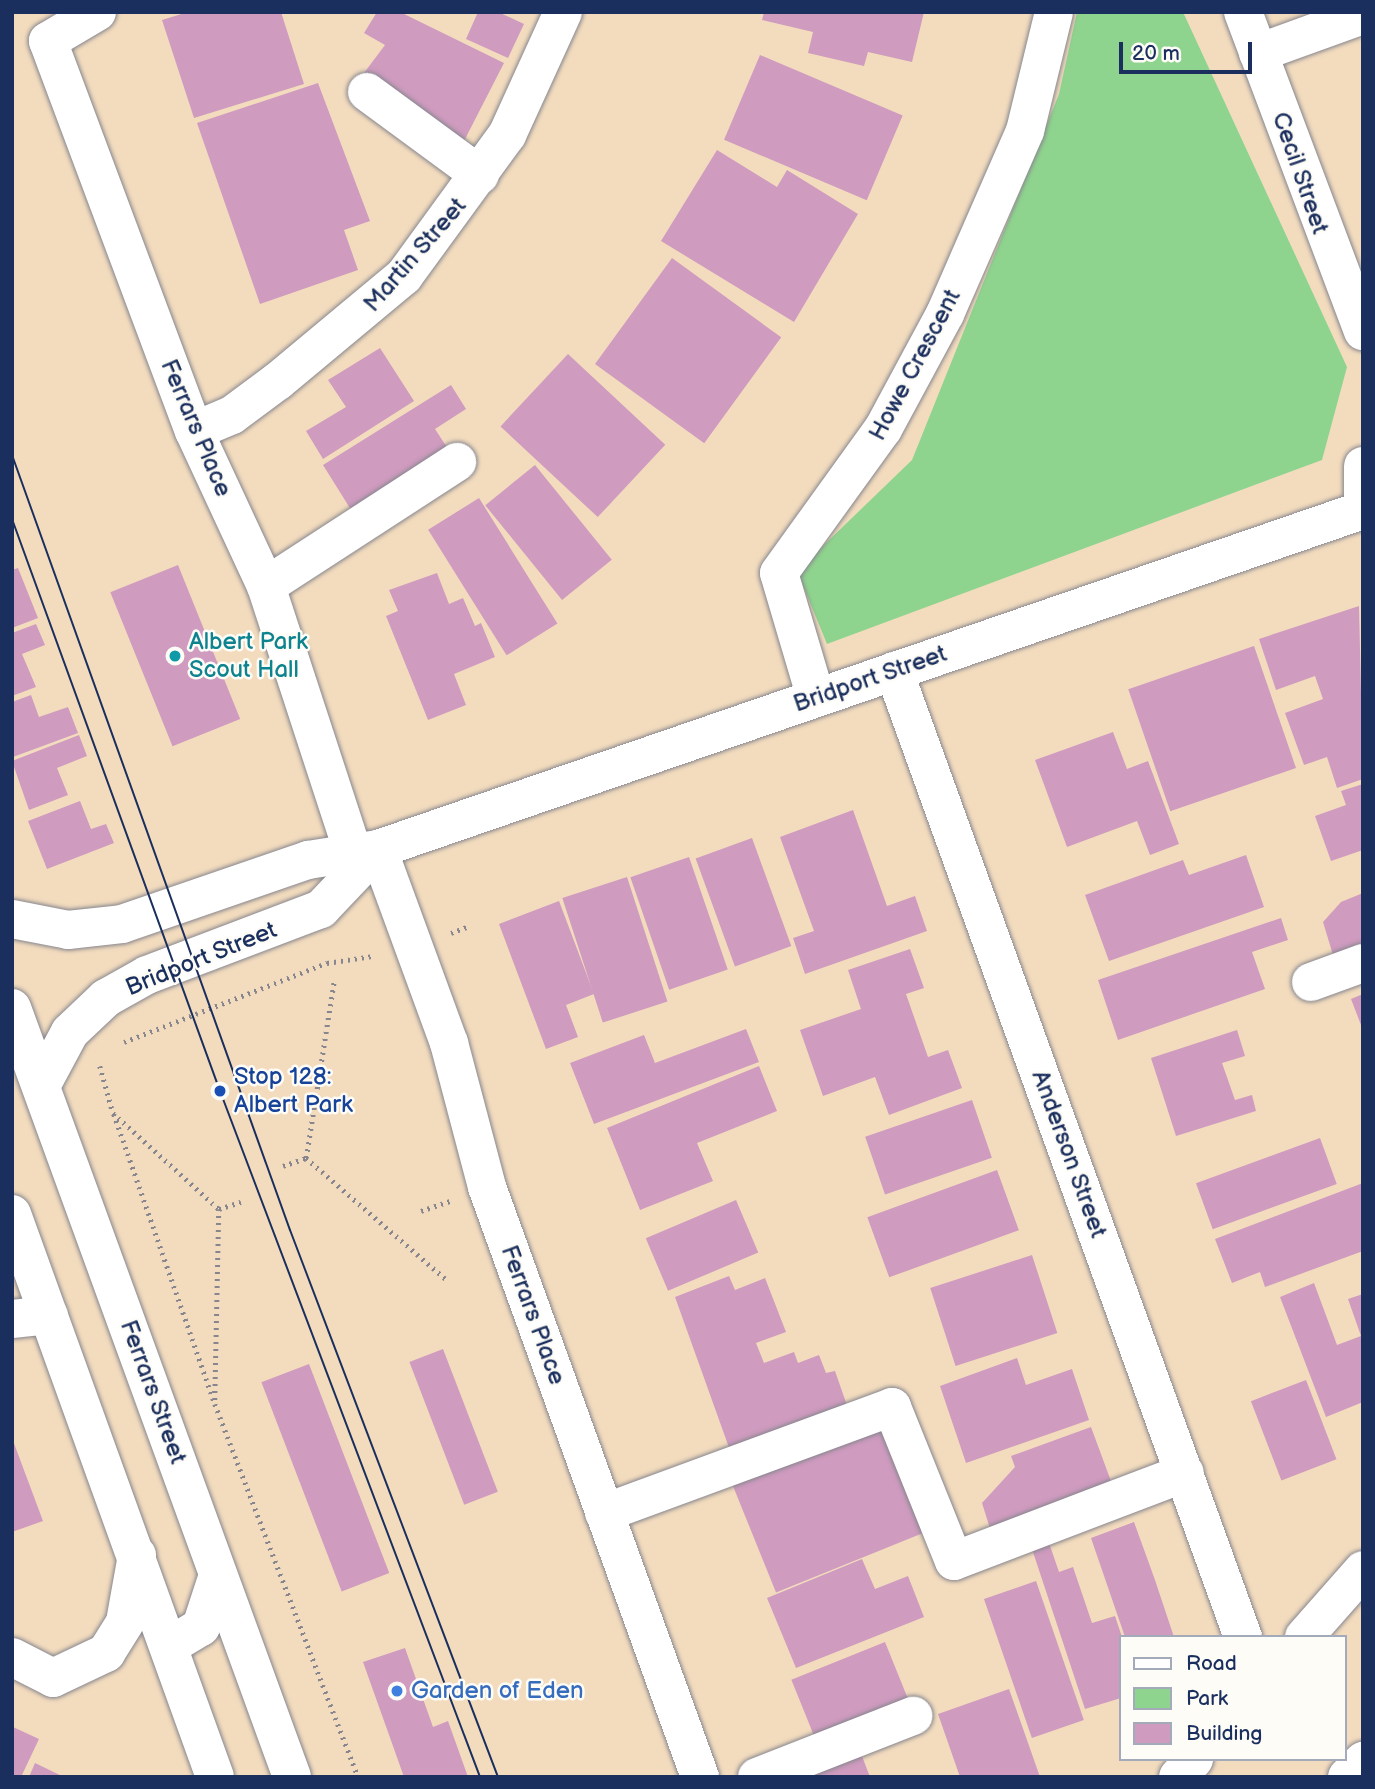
<!DOCTYPE html>
<html>
<head>
<meta charset="utf-8">
<style>
  body { margin:0 }
  #map { position:relative; width:1375px; height:1789px; overflow:hidden; background:#f3dcbe; font-family:"Balsamiq Sans",sans-serif }
  div>[style] { position:absolute }
  [style*='--x'] { left:calc(var(--x)*1px); top:calc(var(--y)*1px); width:calc(var(--w)*1px); rotate:calc(var(--a)*1deg) }
  .green>* { inset:0; background:#8fd48e }
  .building>* { inset:0; background:#cf9bbf; transform-origin:0 0 }
  .path>* { height:4.5px; margin-top:-2.25px; transform-origin:0; background:repeating-linear-gradient(90deg,#87868e 0 2px,transparent 0 7px) }
  .roads { filter:drop-shadow(0 0 2px #87868e) drop-shadow(0 0 2px #87868e) }
  .minor>* { height:38px; margin:-19px; padding:0 19px; transform-origin:19px; border-radius:19px; background:#fff }
  .major>* { height:38px; margin:-19px; padding:0 19px; transform-origin:19px; border-radius:19px; background:#fff }
  .tram>* { height:2px; margin:-1px; padding:0 1px; transform-origin:1px; border-radius:1px; background:#1b2f5e }
  .dots>* { width:19px; height:19px; translate:-50% -50%; box-sizing:border-box; border:4px solid #fdfcf7; border-radius:50% }
  span { translate:-50% -50%; white-space:nowrap; text-align:center; line-height:1.15; -webkit-text-stroke:5px #fdfcf7; paint-order:stroke }
  .street-label { font-size:24px; color:#1b2f5e }
  .culture-label { font-size:24px; color:#0d838f }
  .left { translate:0 -50%; text-align:left }
  .transit-label { font-size:24px; color:#164399 }
  .shop-label { font-size:24px; color:#366cbe }
  .frame { position:absolute; inset:0; border:14px solid #1b2f5e; pointer-events:none }
  .legend { position:absolute; left:1119px; top:1635px; width:228px; height:126px; box-sizing:border-box; background:#fdfcf7; border:2px solid #a3aaba; margin:0; padding:9px 12px; list-style:none; font-size:21px; color:#1b2f5e }
  .legend li { display:flex; align-items:center; gap:14px; height:35px }
  .legend b { width:35px; border:2px solid #a3aaba }
  .scale { position:absolute; left:1119px; top:42px; width:133px; height:32px; box-sizing:border-box; border:4px solid #1b2f5e; border-top:0; padding-left:9px; font-size:21px; line-height:24px; white-space:nowrap; color:#1b2f5e; -webkit-text-stroke:5px #fdfcf7; paint-order:stroke }
</style>
</head>
<body>
<div id="map">
  <div class="green">
    <i style="clip-path:polygon(1077px 12px,1183px 12px,1347px 367px,1322px 460px,827px 644px,797px 571px,912px 460px,1059px 94px)"></i>
  </div>
  <div class="building">
    <i style="clip-path:polygon(188px 12px,281px 12px,304px 84px,194px 118px,162px 20px)"></i>
    <i style="clip-path:polygon(377px 12px,400px 12px,504px 63px,463px 143px,361px 77px,385px 45px,364px 33px)"></i>
    <i style="clip-path:polygon(478px 12px,498px 12px,524px 24px,508px 58px,466px 39px)"></i>
    <i style="clip-path:polygon(764px 12px,924px 12px,912px 62px,868px 52px,864px 66px,808px 53px,813px 32px,762px 20px)"></i>
    <i style="left:760px;top:55px;width:155px;height:92px;rotate:23deg"></i>
    <i style="clip-path:polygon(318px 83px,370px 221px,344px 230px,358px 270px,260px 304px,197px 123px)"></i>
    <i style="clip-path:polygon(717px 150px,777px 187px,787px 170px,858px 214px,794px 322px,661px 241px)"></i>
    <i style="left:672px;top:258px;width:135px;height:131px;rotate:36deg"></i>
    <i style="clip-path:polygon(380px 348px,414px 401px,323px 459px,306px 431px,346px 407px,328px 380px)"></i>
    <i style="left:568px;top:354px;width:133px;height:99px;rotate:43deg"></i>
    <i style="clip-path:polygon(451px 385px,466px 409px,435px 429px,450px 452px,353px 513px,323px 465px)"></i>
    <i style="left:535px;top:465px;width:122px;height:64px;rotate:51deg"></i>
    <i style="left:479px;top:498px;width:148px;height:60px;rotate:58deg"></i>
    <i style="left:178px;top:565px;width:166px;height:73px;rotate:68deg"></i>
    <i style="clip-path:polygon(18px 568px,38px 618px,12px 628px,12px 570px)"></i>
    <i style="clip-path:polygon(437px 573px,449px 604px,463px 598px,475px 626px,481px 623px,495px 657px,454px 674px,466px 705px,428px 720px,386px 616px,398px 611px,389px 590px)"></i>
    <i style="clip-path:polygon(1359px 606px,1363px 779px,1337px 788px,1327px 757px,1304px 765px,1285px 713px,1323px 699px,1315px 676px,1276px 690px,1259px 639px)"></i>
    <i style="clip-path:polygon(36px 624px,45px 645px,22px 654px,36px 687px,12px 696px,12px 633px)"></i>
    <i style="left:1254px;top:646px;width:129px;height:133px;rotate:71deg"></i>
    <i style="clip-path:polygon(31px 695px,39px 717px,68px 707px,78px 733px,13px 757px,12px 702px)"></i>
    <i style="clip-path:polygon(1113px 732px,1127px 769px,1148px 761px,1179px 844px,1150px 855px,1137px 821px,1067px 847px,1035px 760px)"></i>
    <i style="clip-path:polygon(79px 735px,87px 756px,57px 768px,68px 795px,29px 810px,12px 761px)"></i>
    <i style="clip-path:polygon(1363px 784px,1363px 850px,1331px 861px,1315px 816px,1346px 805px,1341px 791px)"></i>
    <i style="clip-path:polygon(80px 801px,91px 829px,106px 824px,114px 843px,47px 869px,28px 821px)"></i>
    <i style="clip-path:polygon(853px 810px,887px 906px,915px 896px,927px 931px,805px 974px,793px 938px,814px 931px,780px 837px)"></i>
    <i style="left:752px;top:838px;width:115px;height:60px;rotate:70deg"></i>
    <i style="clip-path:polygon(1246px 855px,1264px 907px,1109px 961px,1085px 895px,1183px 860px,1189px 875px)"></i>
    <i style="left:689px;top:857px;width:119px;height:62px;rotate:71deg"></i>
    <i style="left:627px;top:877px;width:131px;height:68px;rotate:72deg"></i>
    <i style="clip-path:polygon(1363px 893px,1363px 943px,1333px 955px,1323px 922px,1341px 902px)"></i>
    <i style="clip-path:polygon(559px 901px,594px 994px,566px 1005px,578px 1037px,546px 1049px,499px 924px)"></i>
    <i style="clip-path:polygon(1281px 918px,1288px 940px,1252px 952px,1265px 989px,1118px 1040px,1098px 980px)"></i>
    <i style="clip-path:polygon(910px 949px,924px 988px,906px 994px,928px 1057px,948px 1050px,962px 1088px,889px 1115px,875px 1077px,823px 1096px,800px 1030px,861px 1009px,848px 970px)"></i>
    <i style="clip-path:polygon(1363px 994px,1363px 1024px,1361px 1025px,1351px 999px)"></i>
    <i style="clip-path:polygon(746px 1029px,759px 1062px,594px 1124px,570px 1063px,644px 1035px,655px 1063px)"></i>
    <i style="clip-path:polygon(1237px 1030px,1245px 1056px,1222px 1063px,1235px 1100px,1252px 1095px,1256px 1111px,1176px 1136px,1151px 1058px)"></i>
    <i style="clip-path:polygon(759px 1066px,777px 1111px,697px 1143px,713px 1181px,640px 1210px,607px 1128px)"></i>
    <i style="left:972px;top:1100px;width:61px;height:113px;rotate:71deg"></i>
    <i style="left:1320px;top:1138px;width:49px;height:132px;rotate:70deg"></i>
    <i style="left:997px;top:1170px;width:64px;height:138px;rotate:70deg"></i>
    <i style="clip-path:polygon(1363px 1183px,1363px 1251px,1265px 1287px,1260px 1272px,1232px 1283px,1215px 1239px)"></i>
    <i style="left:736px;top:1200px;width:57px;height:98px;rotate:67deg"></i>
    <i style="left:1032px;top:1255px;width:82px;height:107px;rotate:72deg"></i>
    <i style="clip-path:polygon(729px 1276px,735px 1290px,765px 1278px,786px 1332px,756px 1343px,764px 1363px,794px 1352px,798px 1363px,819px 1355px,826px 1373px,835px 1371px,850px 1414px,732px 1456px,675px 1297px)"></i>
    <i style="clip-path:polygon(1314px 1283px,1337px 1345px,1361px 1336px,1348px 1299px,1363px 1294px,1363px 1402px,1326px 1417px,1280px 1297px)"></i>
    <i style="left:443px;top:1349px;width:153px;height:36px;rotate:69deg"></i>
    <i style="clip-path:polygon(1017px 1358px,1026px 1385px,1072px 1369px,1089px 1420px,966px 1463px,940px 1386px)"></i>
    <i style="left:309px;top:1364px;width:224px;height:51px;rotate:69deg"></i>
    <i style="left:1306px;top:1380px;width:85px;height:59px;rotate:69deg"></i>
    <i style="left:882px;top:1417px;width:123px;height:164px;rotate:68deg"></i>
    <i style="clip-path:polygon(1091px 1427px,1115px 1492px,993px 1538px,982px 1503px,1015px 1467px,1011px 1456px)"></i>
    <i style="clip-path:polygon(12px 1438px,43px 1521px,12px 1532px)"></i>
    <i style="clip-path:polygon(1134px 1522px,1155px 1580px,1174px 1637px,1125px 1637px,1091px 1538px)"></i>
    <i style="clip-path:polygon(1046px 1534px,1059px 1572px,1073px 1567px,1092px 1623px,1115px 1616px,1122px 1637px,1121px 1698px,1085px 1709px,1029px 1540px)"></i>
    <i style="clip-path:polygon(862px 1559px,875px 1589px,908px 1576px,924px 1617px,796px 1668px,767px 1598px)"></i>
    <i style="left:1036px;top:1581px;width:147px;height:55px;rotate:71deg"></i>
    <i style="left:885px;top:1642px;width:72px;height:101px;rotate:68deg"></i>
    <i style="clip-path:polygon(405px 1648px,433px 1727px,448px 1721px,468px 1777px,404px 1777px,363px 1662px)"></i>
    <i style="clip-path:polygon(1009px 1689px,1040px 1777px,960px 1777px,938px 1714px)"></i>
    <i style="clip-path:polygon(13px 1727px,39px 1739px,21px 1777px,12px 1777px)"></i>
    <i style="clip-path:polygon(857px 1743px,870px 1777px,811px 1777px,805px 1763px)"></i>
    <i style="clip-path:polygon(35px 1763px,64px 1777px,29px 1777px)"></i>
  </div>
  <div class="path">
    <i style="--x:451;--y:933;--w:17;--a:-21"></i>
    <i style="--x:124;--y:1042;--w:218;--a:-21.3"></i>
    <i style="--x:327;--y:963;--w:47;--a:-8.7"></i>
    <i style="--x:100;--y:1066;--w:49;--a:74.5"></i>
    <i style="--x:113;--y:1113;--w:143;--a:42.2"></i>
    <i style="--x:219;--y:1209;--w:195;--a:91.2"></i>
    <i style="--x:114;--y:1114;--w:307;--a:70.8"></i>
    <i style="--x:215;--y:1404;--w:399;--a:69"></i>
    <i style="--x:306;--y:1158;--w:186;--a:40.9"></i>
    <i style="--x:306;--y:1158;--w:178;--a:-81"></i>
    <i style="--x:283;--y:1166;--w:24;--a:-19"></i>
    <i style="--x:219;--y:1209;--w:23;--a:-18"></i>
    <i style="--x:421;--y:1211;--w:31;--a:-19"></i>
  </div>
  <div class="roads">
    <div class="minor">
      <i style="--x:97;--y:12;--w:57;--a:149.4"></i>
      <i style="--x:48;--y:41;--w:416;--a:69.5"></i>
      <i style="--x:194;--y:431;--w:171;--a:65.1"></i>
      <i style="--x:266;--y:586;--w:297;--a:71.9"></i>
      <i style="--x:1243;--y:12;--w:341;--a:69.4"></i>
      <i style="--x:1258;--y:53;--w:112;--a:-19.9"></i>
      <i style="--x:367;--y:92;--w:140;--a:36.3"></i>
      <i style="--x:194;--y:431;--w:41;--a:-22.8"></i>
      <i style="--x:232;--y:415;--w:57;--a:-36.5"></i>
      <i style="--x:278;--y:381;--w:164;--a:-39.8"></i>
      <i style="--x:404;--y:276;--w:175;--a:-53.9"></i>
      <i style="--x:507;--y:135;--w:135;--a:-65.5"></i>
      <i style="--x:1363;--y:466;--w:33;--a:90"></i>
      <i style="--x:266;--y:586;--w:228;--a:-33"></i>
      <i style="--x:894;--y:671;--w:1027;--a:70.14"></i>
      <i style="--x:816;--y:698;--w:130;--a:-106.5"></i>
      <i style="--x:779;--y:573;--w:178;--a:-54.2"></i>
      <i style="--x:883;--y:429;--w:131;--a:-61.7"></i>
      <i style="--x:945;--y:314;--w:200;--a:-66.4"></i>
      <i style="--x:1025;--y:131;--w:122;--a:-76.3"></i>
      <i style="--x:378;--y:849;--w:207;--a:69.9"></i>
      <i style="--x:449;--y:1043;--w:149;--a:75.2"></i>
      <i style="--x:487;--y:1187;--w:627;--a:70.15"></i>
      <i style="--x:12;--y:919;--w:57;--a:11.1"></i>
      <i style="--x:68;--y:930;--w:54;--a:-6.3"></i>
      <i style="--x:122;--y:924;--w:197;--a:-19"></i>
      <i style="--x:308;--y:860;--w:71;--a:-8.9"></i>
      <i style="--x:378;--y:849;--w:1042;--a:-18.99"></i>
      <i style="--x:1311;--y:982;--w:55;--a:-20.1"></i>
      <i style="--x:41;--y:1086;--w:61;--a:-61.8"></i>
      <i style="--x:70;--y:1032;--w:50;--a:-43.4"></i>
      <i style="--x:106;--y:998;--w:47;--a:-29.3"></i>
      <i style="--x:147;--y:975;--w:186;--a:-20.8"></i>
      <i style="--x:321;--y:909;--w:81;--a:-46.5"></i>
      <i style="--x:12;--y:1319;--w:37;--a:-6"></i>
      <i style="--x:604;--y:1513;--w:307;--a:-20.2"></i>
      <i style="--x:892;--y:1407;--w:166;--a:68.1"></i>
      <i style="--x:954;--y:1561;--w:247;--a:-20.9"></i>
      <i style="--x:1304;--y:1637;--w:89;--a:-48.6"></i>
      <i style="--x:12;--y:1657;--w:46;--a:27.1"></i>
      <i style="--x:53;--y:1678;--w:59;--a:-25.3"></i>
      <i style="--x:106;--y:1653;--w:36;--a:-58"></i>
      <i style="--x:125;--y:1622;--w:68;--a:-79.8"></i>
      <i style="--x:757;--y:1777;--w:168;--a:-21.4"></i>
      <i style="--x:1178;--y:1777;--w:24;--a:-48"></i>
    </div>
    <div class="major">
      <i style="--x:12;--y:1008;--w:818;--a:69.99"></i>
      <i style="--x:12;--y:1214;--w:598;--a:70.17"></i>
      <i style="--x:169;--y:1646;--w:37;--a:-31"></i>
      <i style="--x:201;--y:1627;--w:55;--a:-71.9"></i>
      <i style="--x:1347;--y:1777;--w:23;--a:-45"></i>
    </div>
  </div>
  <div class="tram">
    <i style="--x:12;--y:455;--w:823;--a:70.27"></i>
    <i style="--x:290;--y:1230;--w:585;--a:69.18"></i>
    <i style="--x:12;--y:519;--w:609;--a:70.02"></i>
    <i style="--x:220;--y:1091;--w:734;--a:69.24"></i>
  </div>
  <div class="dots">
    <i style="left:175px;top:656px;background:#0f9aa8"></i>
    <i style="left:220px;top:1091px;background:#1a4fb4"></i>
    <i style="left:397px;top:1691px;background:#3f7fe0"></i>
  </div>
  <div class="street-label">
    <span style="left:1300px;top:173px;rotate:71deg">Cecil Street</span>
    <span style="left:415px;top:255px;rotate:-49deg">Martin Street</span>
    <span style="left:915px;top:365px;rotate:-62deg">Howe Crescent</span>
    <span style="left:196px;top:428px;rotate:67deg">Ferrars Place</span>
    <span style="left:870px;top:679px;rotate:-19deg">Bridport Street</span>
    <span style="left:201px;top:959px;rotate:-22deg">Bridport Street</span>
    <span style="left:1069px;top:1154px;rotate:70deg">Anderson Street</span>
    <span style="left:533px;top:1315px;rotate:70deg">Ferrars Place</span>
    <span style="left:153px;top:1392px;rotate:70deg">Ferrars Street</span>
  </div>
  <div class="culture-label">
    <span class="left" style="left:189px;top:656px">Albert Park<br>Scout Hall</span>
  </div>
  <div class="transit-label">
    <span class="left" style="left:234px;top:1091px">Stop 128:<br>Albert Park</span>
  </div>
  <div class="shop-label">
    <span class="left" style="left:411px;top:1691px">Garden of Eden</span>
  </div>
  <div class="frame"></div>
  <ul class="legend">
  <li><b style="height:9px;background:#fff"></b>Road</li>
  <li><b style="height:19px;background:#8fd48e"></b>Park</li>
  <li><b style="height:19px;background:#cf9bbf"></b>Building</li>
  </ul>
  <div class="scale">20 m</div>
</div>
</body>
</html>
